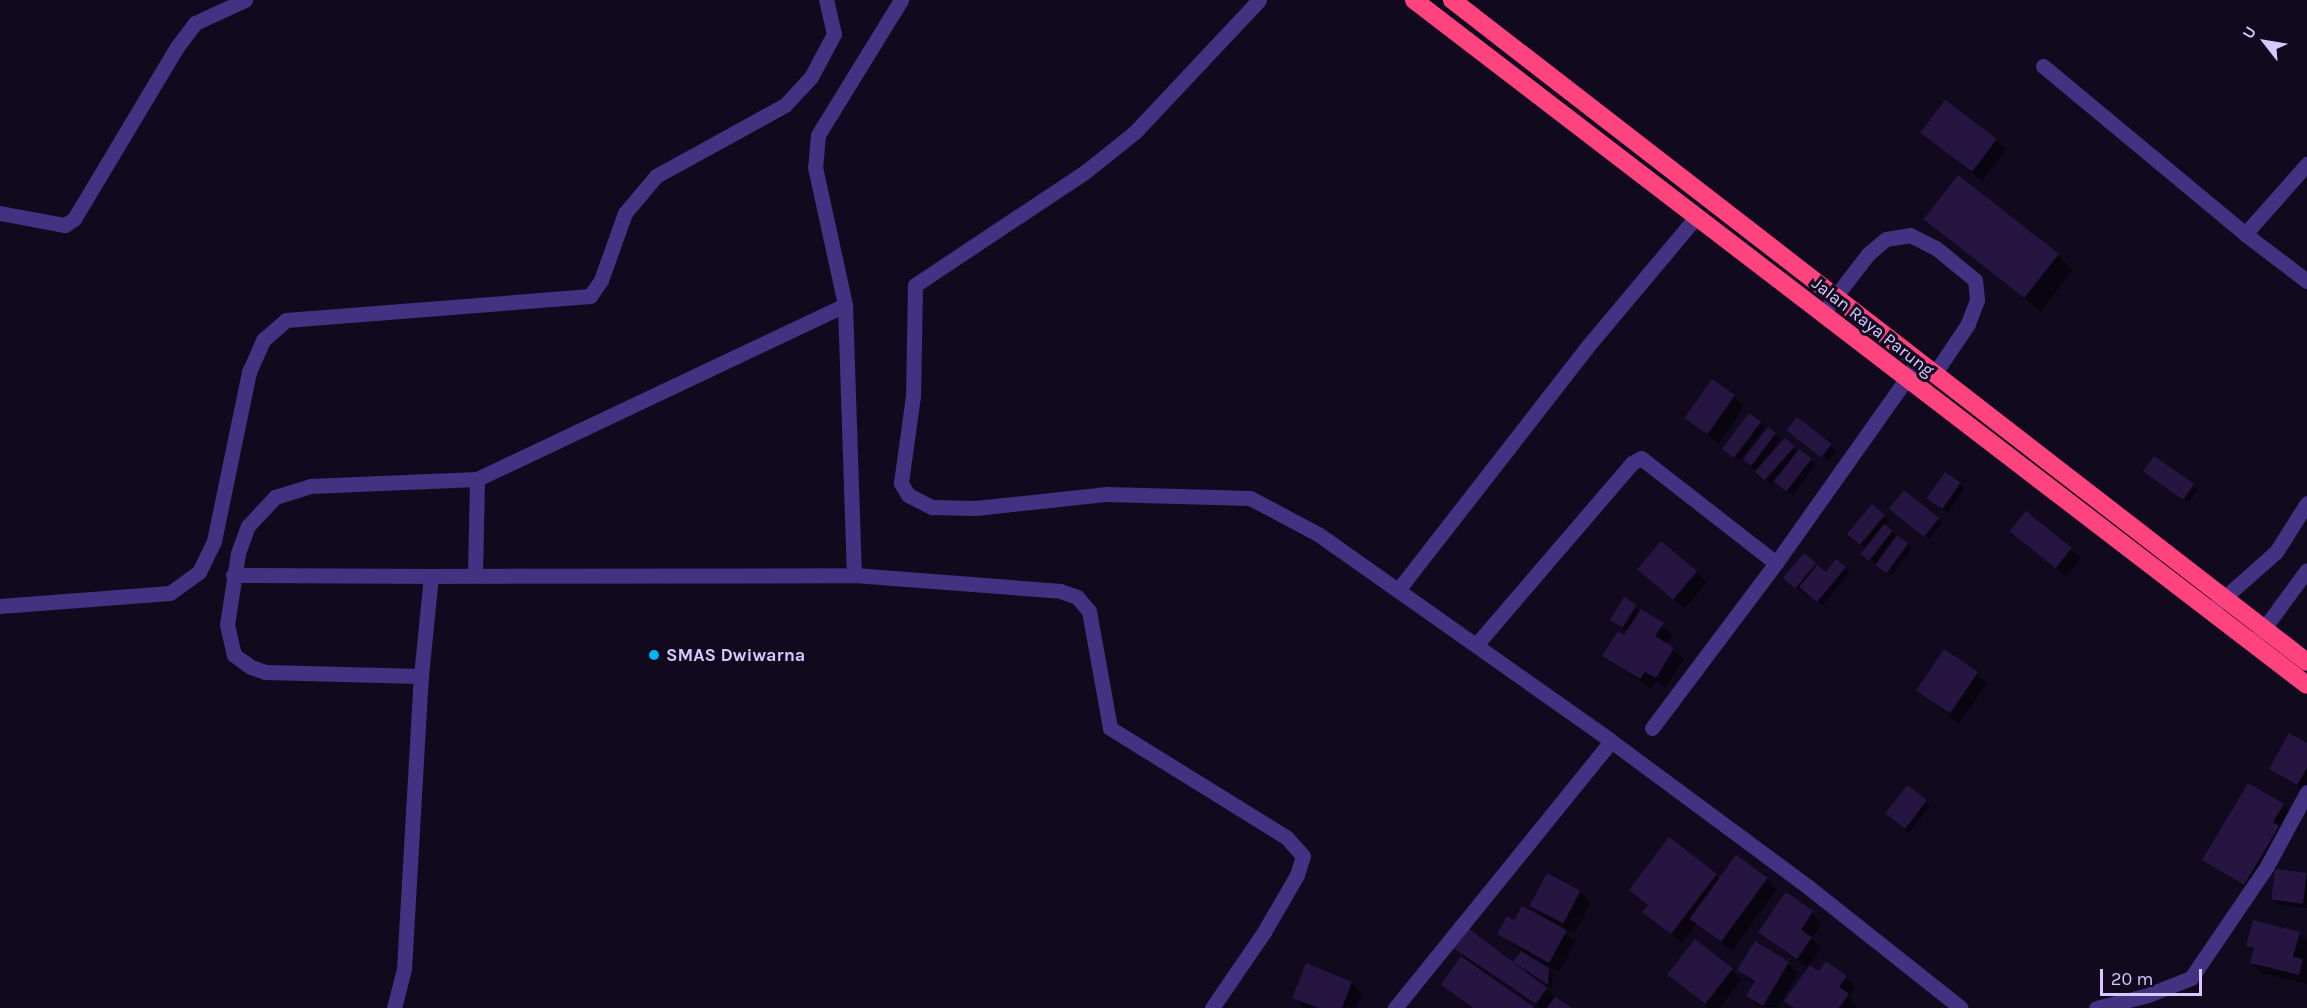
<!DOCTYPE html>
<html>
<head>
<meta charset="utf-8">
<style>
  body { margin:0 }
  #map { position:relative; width:2307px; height:1008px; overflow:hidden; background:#110a1e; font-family:Karla,sans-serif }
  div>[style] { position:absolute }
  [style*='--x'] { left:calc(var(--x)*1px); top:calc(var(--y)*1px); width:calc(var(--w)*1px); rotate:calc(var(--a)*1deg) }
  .shadow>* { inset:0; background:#0007; transform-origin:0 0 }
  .building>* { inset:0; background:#251540; transform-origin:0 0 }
  .minor>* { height:15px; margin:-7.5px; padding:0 7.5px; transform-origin:7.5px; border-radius:7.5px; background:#423281 }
  .highway>* { height:18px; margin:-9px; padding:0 9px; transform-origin:9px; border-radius:9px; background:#ff437f }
  .dots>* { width:16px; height:16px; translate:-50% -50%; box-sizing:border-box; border:3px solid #110a1e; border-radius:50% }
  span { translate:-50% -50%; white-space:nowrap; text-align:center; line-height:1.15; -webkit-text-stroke:6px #110a1e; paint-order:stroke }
  .street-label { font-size:18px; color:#d7c8ff }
  .poi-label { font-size:18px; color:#d7c8ff; font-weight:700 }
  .left { translate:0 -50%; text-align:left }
  .north { position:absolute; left:2235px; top:12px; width:60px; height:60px; -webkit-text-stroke:4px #110a1e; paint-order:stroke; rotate:301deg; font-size:16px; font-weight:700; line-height:24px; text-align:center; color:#d7c8ff }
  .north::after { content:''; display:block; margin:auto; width:21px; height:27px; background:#d7c8ff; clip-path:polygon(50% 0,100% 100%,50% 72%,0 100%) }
  .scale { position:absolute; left:2100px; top:969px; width:102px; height:27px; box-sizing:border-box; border:3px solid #d7c8ff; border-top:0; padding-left:8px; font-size:18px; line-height:21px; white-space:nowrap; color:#d7c8ff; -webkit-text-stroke:4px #110a1e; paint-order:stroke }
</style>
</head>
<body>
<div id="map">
  <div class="shadow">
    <i style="clip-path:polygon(1922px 133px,1996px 140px,2006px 150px,1982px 181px)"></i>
    <i style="clip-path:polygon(1926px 219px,2058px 255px,2073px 270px,2041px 311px)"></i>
    <i style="clip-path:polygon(1734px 396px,1744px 406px,1719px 444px,1687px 419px)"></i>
    <i style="clip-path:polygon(1797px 419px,1836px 450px,1828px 461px,1793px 435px)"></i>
    <i style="clip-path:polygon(1760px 423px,1765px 428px,1739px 461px,1728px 453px)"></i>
    <i style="clip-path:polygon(1768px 429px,1780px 439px,1759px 470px,1794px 448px,1816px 464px,1793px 495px,1775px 480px,1772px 485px,1749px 464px)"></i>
    <i style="clip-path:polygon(2150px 476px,2193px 486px,2198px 490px,2189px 503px)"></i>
    <i style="clip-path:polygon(1960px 484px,1964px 489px,1948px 513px,1929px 498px)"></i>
    <i style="clip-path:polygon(1897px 513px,1938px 519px,1942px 523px,1929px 539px)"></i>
    <i style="left:2027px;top:513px;width:71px;height:23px;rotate:40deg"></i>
    <i style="clip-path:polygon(1884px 516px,1889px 521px,1884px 526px,1912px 548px,1892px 576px,1869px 559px,1868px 550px,1854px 539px)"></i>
    <i style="clip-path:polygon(1661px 543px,1707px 582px,1685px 608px,1650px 579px)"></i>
    <i style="clip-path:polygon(1815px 564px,1826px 574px,1845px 568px,1850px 572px,1823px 605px,1790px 584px)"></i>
    <i style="clip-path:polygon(1624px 599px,1673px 635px,1666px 645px,1684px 659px,1666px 687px,1656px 681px,1651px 689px,1604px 656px,1628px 632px,1615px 624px)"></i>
    <i style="clip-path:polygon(1977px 674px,1987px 684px,1959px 723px,1917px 689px)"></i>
    <i style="clip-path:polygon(2307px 745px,2307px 794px,2271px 769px)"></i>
    <i style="clip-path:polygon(1926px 801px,1930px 806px,1909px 833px,1891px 818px)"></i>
    <i style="clip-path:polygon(2283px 805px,2293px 816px,2255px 894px,2204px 860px)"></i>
    <i style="clip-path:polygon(2307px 874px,2307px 908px,2277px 904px,2273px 900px)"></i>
    <i style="clip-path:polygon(1548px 875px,1581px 892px,1591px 903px,1575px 933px,1556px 926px,1576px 942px,1559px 972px,1544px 964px,1553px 974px,1552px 988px,1532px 978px,1569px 1008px,1540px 1008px,1478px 966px,1533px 1008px,1471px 1008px,1443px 985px,1463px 956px,1452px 945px,1514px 964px,1522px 951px,1499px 933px,1515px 922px,1546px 919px,1532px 905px)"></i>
    <i style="clip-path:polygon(1716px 875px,1720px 879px,1767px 879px,1777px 889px,1732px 951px,1697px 923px,1682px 943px,1644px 912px,1649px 906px,1631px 890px)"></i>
    <i style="clip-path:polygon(1812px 913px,1822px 923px,1812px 939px,1821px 948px,1809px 966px,1819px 974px,1846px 977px,1856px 987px,1849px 996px,1857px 1008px,1793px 1008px,1786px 1001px,1809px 969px,1760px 932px)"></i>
    <i style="clip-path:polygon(2299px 933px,2307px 941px,2307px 984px,2262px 973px,2252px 963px,2255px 953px,2248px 946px)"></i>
    <i style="clip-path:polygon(1788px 963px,1798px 973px,1778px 1008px,1758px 1006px,1748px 996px,1755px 984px,1739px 970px)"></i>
    <i style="clip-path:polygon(1732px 970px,1742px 980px,1719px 1008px,1709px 1008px,1679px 984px)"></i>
    <i style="clip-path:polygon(1352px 983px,1362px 993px,1356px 1008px,1305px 1008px,1294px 997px)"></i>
  </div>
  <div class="building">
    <i style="left:1945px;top:100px;width:65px;height:41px;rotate:37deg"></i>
    <i style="left:1958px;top:175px;width:128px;height:56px;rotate:38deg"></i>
    <i style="left:1712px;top:379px;width:28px;height:48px;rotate:35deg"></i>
    <i style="left:1749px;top:413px;width:15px;height:45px;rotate:37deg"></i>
    <i style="left:1797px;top:417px;width:44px;height:17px;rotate:38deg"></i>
    <i style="left:1768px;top:427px;width:10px;height:41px;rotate:37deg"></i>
    <i style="left:1785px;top:438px;width:13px;height:45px;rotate:42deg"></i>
    <i style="left:1799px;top:449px;width:16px;height:41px;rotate:38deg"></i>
    <i style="left:2154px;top:456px;width:49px;height:19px;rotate:35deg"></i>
    <i style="left:1945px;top:472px;width:19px;height:32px;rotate:35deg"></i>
    <i style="left:1904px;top:490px;width:45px;height:24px;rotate:39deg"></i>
    <i style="left:1872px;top:504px;width:17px;height:39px;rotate:40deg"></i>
    <i style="left:2026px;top:511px;width:59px;height:26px;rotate:39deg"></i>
    <i style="left:1884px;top:524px;width:11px;height:38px;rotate:38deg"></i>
    <i style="left:1897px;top:535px;width:14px;height:37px;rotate:36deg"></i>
    <i style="left:1661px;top:541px;width:47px;height:37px;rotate:40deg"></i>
    <i style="left:1804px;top:553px;width:16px;height:33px;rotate:40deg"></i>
    <i style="clip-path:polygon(1836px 559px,1846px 567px,1817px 602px,1799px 587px,1817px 565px,1826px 572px)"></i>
    <i style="left:1624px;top:597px;width:15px;height:27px;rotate:32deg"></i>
    <i style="clip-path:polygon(1641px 609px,1664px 623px,1655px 636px,1674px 648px,1656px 678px,1645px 672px,1640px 679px,1602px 656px,1618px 631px,1624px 635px)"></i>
    <i style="left:1944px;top:649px;width:41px;height:50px;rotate:34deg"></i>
    <i style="clip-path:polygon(2289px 733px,2307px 743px,2307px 768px,2297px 785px,2269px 769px)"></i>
    <i style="clip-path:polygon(2248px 783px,2284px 804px,2273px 822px,2279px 826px,2244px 885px,2202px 860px)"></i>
    <i style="left:1907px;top:785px;width:25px;height:36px;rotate:37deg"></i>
    <i style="clip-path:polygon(1669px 837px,1717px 874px,1671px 934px,1642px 912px,1648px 905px,1629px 890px)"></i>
    <i style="left:1736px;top:855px;width:39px;height:79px;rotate:36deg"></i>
    <i style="left:2275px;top:869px;width:32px;height:31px;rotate:7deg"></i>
    <i style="left:1547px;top:873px;width:38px;height:37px;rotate:28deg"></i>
    <i style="clip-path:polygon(1786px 892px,1813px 911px,1801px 930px,1812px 937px,1797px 959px,1758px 932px)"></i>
    <i style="clip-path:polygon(1522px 906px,1567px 930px,1549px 963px,1497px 934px,1507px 916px,1514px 920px)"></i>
    <i style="clip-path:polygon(2253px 920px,2300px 932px,2293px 957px,2303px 959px,2299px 975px,2250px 963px,2254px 948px,2246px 946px)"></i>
    <i style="clip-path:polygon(1464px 925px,1547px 988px,1536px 1004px,1450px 946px)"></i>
    <i style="left:1695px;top:939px;width:48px;height:45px;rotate:38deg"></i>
    <i style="clip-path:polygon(1755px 941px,1789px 962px,1763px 1006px,1746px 996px,1755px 981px,1737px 970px)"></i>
    <i style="clip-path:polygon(1521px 951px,1549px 968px,1548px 985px,1513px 962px)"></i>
    <i style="clip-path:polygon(1461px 956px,1535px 1008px,1473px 1008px,1441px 985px)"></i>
    <i style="clip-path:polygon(1826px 961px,1847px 976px,1839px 987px,1849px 994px,1839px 1008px,1794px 1008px,1784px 1001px,1810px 965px,1819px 971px)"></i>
    <i style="clip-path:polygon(1306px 963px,1352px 982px,1342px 1008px,1318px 1008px,1292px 998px)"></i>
    <i style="clip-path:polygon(1555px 997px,1572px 1008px,1547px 1008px)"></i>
  </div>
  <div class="minor">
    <i style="--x:901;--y:0;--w:158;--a:121.6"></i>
    <i style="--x:818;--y:135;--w:32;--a:95"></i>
    <i style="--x:815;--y:167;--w:141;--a:77.7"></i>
    <i style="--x:845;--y:305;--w:270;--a:88.1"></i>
    <i style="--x:854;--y:575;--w:207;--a:4.4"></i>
    <i style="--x:1060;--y:591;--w:18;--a:19"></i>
    <i style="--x:1077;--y:597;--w:18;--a:49"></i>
    <i style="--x:1089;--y:611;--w:119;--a:79.8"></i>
    <i style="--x:1110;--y:728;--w:207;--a:31.8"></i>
    <i style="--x:1286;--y:837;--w:25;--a:48"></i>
    <i style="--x:1303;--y:856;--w:20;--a:108"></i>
    <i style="--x:1297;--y:875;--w:66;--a:120.1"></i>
    <i style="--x:1264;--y:932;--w:92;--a:124.4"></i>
    <i style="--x:1259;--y:0;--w:181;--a:133.2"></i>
    <i style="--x:1135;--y:132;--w:64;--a:141.3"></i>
    <i style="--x:1085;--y:172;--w:204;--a:146.4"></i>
    <i style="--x:915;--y:285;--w:111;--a:91"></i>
    <i style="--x:913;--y:396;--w:88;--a:97.9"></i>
    <i style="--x:901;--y:483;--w:14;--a:60"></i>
    <i style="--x:908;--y:495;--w:27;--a:27"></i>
    <i style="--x:932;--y:507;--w:43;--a:1.3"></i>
    <i style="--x:975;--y:508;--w:133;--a:-6.1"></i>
    <i style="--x:1107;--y:494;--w:143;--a:1.6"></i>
    <i style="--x:1250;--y:498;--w:77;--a:27.9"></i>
    <i style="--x:1318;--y:534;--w:359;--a:35.2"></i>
    <i style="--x:1611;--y:741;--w:244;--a:36.5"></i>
    <i style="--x:1807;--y:886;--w:196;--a:38.4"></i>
    <i style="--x:2043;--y:66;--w:263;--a:39.7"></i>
    <i style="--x:2245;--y:234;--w:78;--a:37.2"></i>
    <i style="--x:0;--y:213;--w:66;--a:10.5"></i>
    <i style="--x:65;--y:225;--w:11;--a:-34"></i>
    <i style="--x:74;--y:219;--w:200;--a:-59.1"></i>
    <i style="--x:177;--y:47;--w:30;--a:-53"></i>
    <i style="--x:195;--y:23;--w:55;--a:-24.7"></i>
    <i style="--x:2245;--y:234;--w:94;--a:-48.5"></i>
    <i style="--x:1822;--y:314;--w:76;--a:-52.5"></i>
    <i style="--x:1868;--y:254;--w:23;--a:-40"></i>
    <i style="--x:1886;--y:239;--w:24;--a:-9"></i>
    <i style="--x:1910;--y:235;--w:29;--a:27"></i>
    <i style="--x:1936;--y:248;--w:50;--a:39.4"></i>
    <i style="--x:1975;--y:280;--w:20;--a:84"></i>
    <i style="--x:1977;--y:300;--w:26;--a:111"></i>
    <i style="--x:1968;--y:324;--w:59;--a:124"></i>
    <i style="--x:233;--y:575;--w:198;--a:0.3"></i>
    <i style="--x:475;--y:575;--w:96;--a:-88.8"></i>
    <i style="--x:477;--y:479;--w:407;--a:-25.3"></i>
    <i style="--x:1398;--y:590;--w:308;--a:-52.1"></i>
    <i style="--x:1587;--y:347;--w:170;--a:-50"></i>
    <i style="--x:2216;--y:605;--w:80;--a:-41.5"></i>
    <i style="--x:2276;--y:552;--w:58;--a:-57.7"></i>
    <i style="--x:0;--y:606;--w:170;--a:-4.4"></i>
    <i style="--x:170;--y:593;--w:36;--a:-36"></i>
    <i style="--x:199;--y:572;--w:34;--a:-64"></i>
    <i style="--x:214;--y:541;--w:173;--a:-78.3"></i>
    <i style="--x:249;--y:372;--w:35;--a:-66"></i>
    <i style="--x:263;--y:340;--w:30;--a:-41"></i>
    <i style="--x:286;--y:320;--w:305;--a:-4.5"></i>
    <i style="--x:590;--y:296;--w:19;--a:-55"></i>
    <i style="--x:601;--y:280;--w:71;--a:-70.3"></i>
    <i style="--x:625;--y:213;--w:48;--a:-50"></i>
    <i style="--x:656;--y:176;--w:147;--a:-28.8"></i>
    <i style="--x:785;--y:105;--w:38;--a:-47"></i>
    <i style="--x:811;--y:77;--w:49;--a:-61.9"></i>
    <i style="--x:834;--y:34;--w:35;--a:-103"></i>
    <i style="--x:2257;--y:638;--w:84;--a:-53.7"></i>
    <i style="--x:1476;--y:645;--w:240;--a:-49.4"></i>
    <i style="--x:1632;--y:463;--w:10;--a:-29"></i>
    <i style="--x:1641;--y:458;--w:171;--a:37.9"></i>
    <i style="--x:421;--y:676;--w:156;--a:-178.5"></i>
    <i style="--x:265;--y:672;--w:15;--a:-160"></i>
    <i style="--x:251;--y:667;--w:21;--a:-145"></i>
    <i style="--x:234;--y:655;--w:31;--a:-103"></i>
    <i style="--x:227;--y:625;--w:73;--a:-81.3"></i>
    <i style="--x:238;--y:553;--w:29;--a:-70"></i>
    <i style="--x:248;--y:526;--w:40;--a:-47"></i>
    <i style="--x:275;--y:497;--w:37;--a:-17"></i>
    <i style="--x:310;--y:486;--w:167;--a:-2.4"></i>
    <i style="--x:1652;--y:728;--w:206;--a:-53.1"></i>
    <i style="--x:1776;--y:563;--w:247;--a:-54.7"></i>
    <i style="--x:394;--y:1008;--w:40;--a:-75.6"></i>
    <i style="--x:404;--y:969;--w:293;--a:-86.7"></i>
    <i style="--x:421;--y:676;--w:100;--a:-84.3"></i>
    <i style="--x:431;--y:576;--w:423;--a:-0.1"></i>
    <i style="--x:1395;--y:1008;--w:343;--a:-51"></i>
    <i style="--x:2096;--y:1008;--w:54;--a:-14"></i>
    <i style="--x:2148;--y:995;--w:46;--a:-21.6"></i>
    <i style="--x:2191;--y:978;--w:135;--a:-55.8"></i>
    <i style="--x:2267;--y:866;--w:84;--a:-61.6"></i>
  </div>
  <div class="highway">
    <i style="--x:1414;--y:0;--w:1125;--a:37.49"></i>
    <i style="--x:1452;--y:0;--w:1081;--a:37.75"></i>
  </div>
  <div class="dots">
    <i style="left:654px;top:655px;background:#00b3f3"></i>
  </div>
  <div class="street-label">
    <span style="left:1873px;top:327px;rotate:38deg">Jalan Raya Parung</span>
  </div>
  <div class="poi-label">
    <span class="left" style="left:666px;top:655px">SMAS Dwiwarna</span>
  </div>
  <div class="north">U</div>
  <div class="scale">20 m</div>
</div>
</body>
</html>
